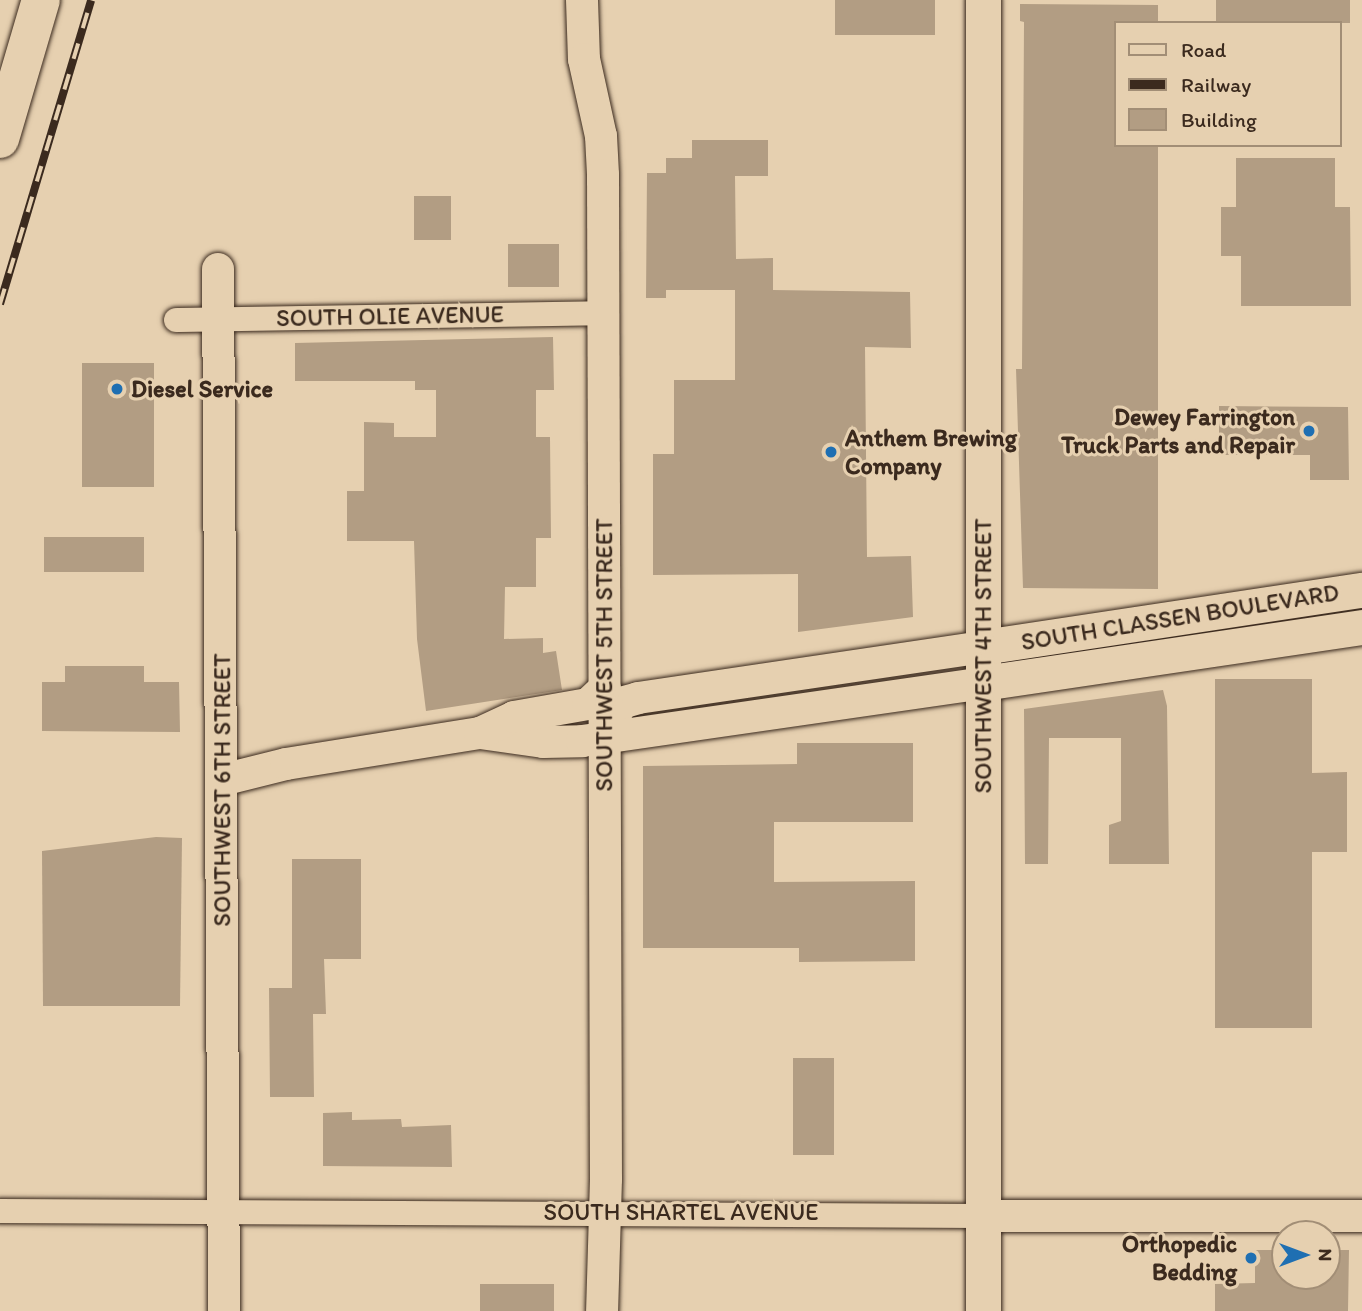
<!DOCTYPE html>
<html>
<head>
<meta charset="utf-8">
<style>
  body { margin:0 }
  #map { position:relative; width:1362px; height:1311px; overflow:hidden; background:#e6d0b0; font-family:Itim,sans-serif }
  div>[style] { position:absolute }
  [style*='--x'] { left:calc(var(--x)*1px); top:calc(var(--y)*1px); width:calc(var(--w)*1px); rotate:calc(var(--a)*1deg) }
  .building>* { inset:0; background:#b29d83; transform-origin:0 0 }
  .roads { filter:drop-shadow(0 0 2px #3b2a1e) drop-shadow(0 0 2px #3b2a1e) }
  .minor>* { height:24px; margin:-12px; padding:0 12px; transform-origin:12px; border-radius:12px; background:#e6d0b0 }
  .tertiary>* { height:32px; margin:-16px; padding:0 16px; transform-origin:16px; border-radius:16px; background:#e6d0b0 }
  .secondary>* { height:35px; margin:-17.5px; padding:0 17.5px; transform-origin:17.5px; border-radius:17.5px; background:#e6d0b0 }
  .motorway>* { height:38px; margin:-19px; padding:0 19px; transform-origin:19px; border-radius:19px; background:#e6d0b0 }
  .rail>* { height:8px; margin-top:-4px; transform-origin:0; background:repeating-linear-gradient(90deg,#e6d0b0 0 16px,#3b2a1e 0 32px); box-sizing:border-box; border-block:2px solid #3b2a1e }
  .dots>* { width:19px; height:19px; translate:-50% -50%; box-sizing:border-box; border:4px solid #e6d0b0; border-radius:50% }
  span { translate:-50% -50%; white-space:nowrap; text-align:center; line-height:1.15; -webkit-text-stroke:6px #e6d0b0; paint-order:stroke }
  .street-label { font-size:24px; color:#3b2a1e }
  .poi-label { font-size:24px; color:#3b2a1e; font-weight:700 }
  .left { translate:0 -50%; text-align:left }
  .right { translate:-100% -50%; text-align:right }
  .legend { position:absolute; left:1114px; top:21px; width:228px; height:126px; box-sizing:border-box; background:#e6d0b0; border:2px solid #a28e76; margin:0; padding:9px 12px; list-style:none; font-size:21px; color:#3b2a1e }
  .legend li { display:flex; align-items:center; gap:14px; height:35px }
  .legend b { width:35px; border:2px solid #a28e76 }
  .north { position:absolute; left:1271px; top:1220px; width:70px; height:70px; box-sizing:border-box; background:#e6d0b0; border:2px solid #a28e76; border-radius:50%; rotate:90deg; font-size:19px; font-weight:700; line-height:28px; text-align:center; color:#3b2a1e }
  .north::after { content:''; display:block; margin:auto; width:24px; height:32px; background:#1f6fb2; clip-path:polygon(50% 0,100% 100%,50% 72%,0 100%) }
</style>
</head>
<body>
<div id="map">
  <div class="building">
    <i style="left:835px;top:0;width:100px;height:35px"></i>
    <i style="left:1216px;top:0;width:134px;height:23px"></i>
    <i style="clip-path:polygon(1020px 4px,1158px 5px,1158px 23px,1115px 23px,1115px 145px,1158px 145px,1158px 589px,1023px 588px,1016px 369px,1022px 369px,1024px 22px,1020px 21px)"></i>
    <i style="clip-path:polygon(692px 140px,768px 140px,768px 176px,735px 176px,736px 259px,773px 258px,773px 290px,910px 292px,911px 348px,865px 347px,867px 557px,911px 556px,913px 617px,798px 632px,798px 574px,653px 575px,653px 454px,674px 454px,674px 380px,735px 380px,735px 290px,666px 290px,666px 298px,646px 298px,647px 173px,666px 173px,666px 158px,692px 158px)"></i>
    <i style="clip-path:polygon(1236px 158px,1335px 158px,1335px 207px,1350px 207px,1351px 306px,1241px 306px,1241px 256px,1221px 256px,1221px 207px,1236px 207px)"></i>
    <i style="left:414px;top:196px;width:37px;height:44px"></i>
    <i style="left:508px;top:244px;width:51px;height:43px"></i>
    <i style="clip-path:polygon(553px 337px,554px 390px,536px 390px,536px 437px,550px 437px,551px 538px,536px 538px,536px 587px,505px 587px,504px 639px,543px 638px,543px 653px,556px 651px,562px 690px,426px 711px,417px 639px,414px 541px,347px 541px,347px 491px,364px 491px,364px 422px,394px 423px,394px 437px,436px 437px,436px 390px,415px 390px,415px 381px,295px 381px,295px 343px)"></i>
    <i style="left:82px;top:363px;width:72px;height:124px"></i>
    <i style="clip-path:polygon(1219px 406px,1348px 407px,1349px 480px,1310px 480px,1310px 455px,1219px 455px)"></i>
    <i style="left:44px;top:537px;width:100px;height:35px"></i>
    <i style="clip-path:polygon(65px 666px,144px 666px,144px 682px,179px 682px,180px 732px,42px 731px,42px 682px,65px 682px)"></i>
    <i style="clip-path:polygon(1215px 679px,1312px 679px,1312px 773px,1347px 772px,1347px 852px,1312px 852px,1312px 1028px,1215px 1028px)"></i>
    <i style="clip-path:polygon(1163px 690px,1167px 706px,1169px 864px,1109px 864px,1109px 825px,1121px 821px,1121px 738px,1049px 738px,1048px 864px,1025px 864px,1024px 709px)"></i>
    <i style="clip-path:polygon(797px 743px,913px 743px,913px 822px,774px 822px,774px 882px,915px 881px,915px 961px,799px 962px,799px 948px,643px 948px,643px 766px,797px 764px)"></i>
    <i style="clip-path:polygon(156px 837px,182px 838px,180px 1006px,43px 1006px,42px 851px)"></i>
    <i style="clip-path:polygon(292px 859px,361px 859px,361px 959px,324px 959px,326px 1014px,313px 1014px,314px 1097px,270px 1097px,269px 988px,292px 988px)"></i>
    <i style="left:793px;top:1058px;width:41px;height:97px"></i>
    <i style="clip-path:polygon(352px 1112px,352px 1120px,401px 1119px,402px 1127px,451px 1125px,452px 1167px,323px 1166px,323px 1113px)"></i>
    <i style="clip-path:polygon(1255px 1250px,1285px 1250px,1285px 1276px,1327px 1276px,1327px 1250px,1349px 1250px,1348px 1311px,1215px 1311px,1215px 1284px,1255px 1283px)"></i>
    <i style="left:554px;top:1284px;width:27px;height:74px;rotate:90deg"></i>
  </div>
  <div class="roads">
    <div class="minor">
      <i style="--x:176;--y:320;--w:427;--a:-0.9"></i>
      <i style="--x:0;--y:1211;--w:982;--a:0.29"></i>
    </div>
    <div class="tertiary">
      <i style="--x:582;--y:0;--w:59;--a:88.1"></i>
      <i style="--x:584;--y:59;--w:79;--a:77.6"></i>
      <i style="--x:601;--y:136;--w:39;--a:87"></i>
      <i style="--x:603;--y:175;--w:1004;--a:89.83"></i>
      <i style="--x:606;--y:1179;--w:132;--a:91.7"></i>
      <i style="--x:218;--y:269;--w:1042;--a:89.67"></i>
      <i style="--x:480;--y:733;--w:64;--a:8.1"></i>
      <i style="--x:543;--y:742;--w:39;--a:-1"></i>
      <i style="--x:582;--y:741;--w:405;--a:-8.2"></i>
      <i style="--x:606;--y:734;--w:34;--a:-64"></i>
      <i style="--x:621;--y:703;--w:18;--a:-16"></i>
      <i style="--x:638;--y:698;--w:349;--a:-8.4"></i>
      <i style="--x:222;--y:780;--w:66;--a:-14"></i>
      <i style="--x:286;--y:764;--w:196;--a:-9.1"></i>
      <i style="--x:480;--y:733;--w:38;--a:-25"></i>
      <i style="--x:514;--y:717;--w:75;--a:-10"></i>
      <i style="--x:588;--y:704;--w:23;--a:-43"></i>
      <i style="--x:982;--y:1216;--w:380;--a:0"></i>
    </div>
    <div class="secondary">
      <i style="--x:983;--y:0;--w:1311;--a:90"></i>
      <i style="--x:983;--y:647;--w:383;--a:-8.6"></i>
      <i style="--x:983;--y:683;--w:383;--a:-8.4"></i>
    </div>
    <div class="motorway">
      <i style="--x:0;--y:139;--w:145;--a:-73.6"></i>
    </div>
  </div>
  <div class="rail">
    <i style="--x:0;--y:304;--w:317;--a:-73.3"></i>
  </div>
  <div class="dots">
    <i style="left:117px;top:389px;background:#1f6fb2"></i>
    <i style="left:1309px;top:431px;background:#1f6fb2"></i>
    <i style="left:831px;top:452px;background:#1f6fb2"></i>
    <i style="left:1251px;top:1258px;background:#1f6fb2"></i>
  </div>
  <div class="street-label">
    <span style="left:390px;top:316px;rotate:-1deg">SOUTH OLIE AVENUE</span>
    <span style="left:1180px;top:617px;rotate:-9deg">SOUTH CLASSEN BOULEVARD</span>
    <span style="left:604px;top:655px;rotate:-90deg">SOUTHWEST 5TH STREET</span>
    <span style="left:983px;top:656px;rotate:-90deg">SOUTHWEST 4TH STREET</span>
    <span style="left:222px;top:790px;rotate:-90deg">SOUTHWEST 6TH STREET</span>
    <span style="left:681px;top:1212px">SOUTH SHARTEL AVENUE</span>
  </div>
  <div class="poi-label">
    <span class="left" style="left:131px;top:389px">Diesel Service</span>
    <span class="right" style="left:1295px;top:431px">Dewey Farrington<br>Truck Parts and Repair</span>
    <span class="left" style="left:845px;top:452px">Anthem Brewing<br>Company</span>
    <span class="right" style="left:1237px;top:1258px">Orthopedic<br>Bedding</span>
  </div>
  <ul class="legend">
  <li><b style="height:9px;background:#e6d0b0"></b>Road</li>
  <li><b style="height:9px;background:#3b2a1e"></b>Railway</li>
  <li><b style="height:19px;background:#b29d83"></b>Building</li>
  </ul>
  <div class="north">N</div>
</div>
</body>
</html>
